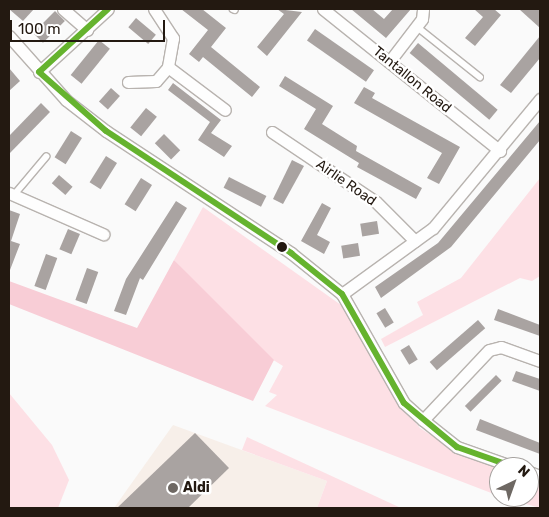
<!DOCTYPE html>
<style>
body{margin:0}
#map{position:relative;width:549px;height:517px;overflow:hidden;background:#fafafa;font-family:Rubik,sans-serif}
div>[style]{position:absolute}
.built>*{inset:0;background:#f7efe9}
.green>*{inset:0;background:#fde0e5}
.forest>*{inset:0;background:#f8cdd6}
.building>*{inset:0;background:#a9a3a1;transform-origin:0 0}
.roads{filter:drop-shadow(1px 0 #b8b3af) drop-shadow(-1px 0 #b8b3af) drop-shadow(0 1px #b8b3af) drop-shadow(0 -1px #b8b3af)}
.service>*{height:5.5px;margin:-2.75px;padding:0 2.75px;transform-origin:2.75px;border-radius:2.75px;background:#fefefe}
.minor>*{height:11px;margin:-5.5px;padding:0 5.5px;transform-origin:5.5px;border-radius:5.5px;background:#fefefe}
.bus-1>*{height:6px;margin:-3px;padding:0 3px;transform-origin:3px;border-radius:3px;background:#65b32e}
.dots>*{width:14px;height:14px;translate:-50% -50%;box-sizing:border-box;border:2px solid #fff;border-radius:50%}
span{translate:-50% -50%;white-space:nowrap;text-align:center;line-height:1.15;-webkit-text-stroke:5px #fff;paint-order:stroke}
.street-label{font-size:14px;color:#231911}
.poi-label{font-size:14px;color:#231911;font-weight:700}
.left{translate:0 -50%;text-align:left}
.frame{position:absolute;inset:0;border:10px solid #231911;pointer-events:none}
.north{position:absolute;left:489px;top:457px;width:50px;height:50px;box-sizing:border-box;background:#fff;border:1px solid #a7a3a0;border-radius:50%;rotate:42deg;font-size:14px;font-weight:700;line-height:20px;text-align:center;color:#231911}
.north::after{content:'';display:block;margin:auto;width:18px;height:22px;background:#6e6863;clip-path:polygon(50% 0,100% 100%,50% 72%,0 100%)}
.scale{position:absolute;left:10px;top:20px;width:155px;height:22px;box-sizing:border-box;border:2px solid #231911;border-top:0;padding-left:6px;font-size:15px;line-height:18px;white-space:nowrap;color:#231911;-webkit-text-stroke:4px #fff;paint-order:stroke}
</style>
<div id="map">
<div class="built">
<i style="clip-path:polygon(173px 425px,327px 481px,317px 508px,114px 508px)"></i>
</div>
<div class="green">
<i style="clip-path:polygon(540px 178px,540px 276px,532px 281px,520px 278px,385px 347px,381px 339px,423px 315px,417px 302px,461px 278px)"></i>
<i style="clip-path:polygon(203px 207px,341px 305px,397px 400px,420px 428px,452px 449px,499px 467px,499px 496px,265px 406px,277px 395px,269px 392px,283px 366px,262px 353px,174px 260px)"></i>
<i style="clip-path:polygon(9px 393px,52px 445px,69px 480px,58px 508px,9px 508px)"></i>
<i style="clip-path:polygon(247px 437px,401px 508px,317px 508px,327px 481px,242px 450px)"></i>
<i style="clip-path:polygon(529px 478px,540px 482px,540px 508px,502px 497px,529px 497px)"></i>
</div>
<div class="forest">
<i style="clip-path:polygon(174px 260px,274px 360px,253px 401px,9px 304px,9px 281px,137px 328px)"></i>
</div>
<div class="building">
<i style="clip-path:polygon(9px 9px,34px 9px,23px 21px)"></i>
<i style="clip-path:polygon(181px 9px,202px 9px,226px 28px,211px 47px,260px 87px,252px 97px,203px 57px,199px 62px,189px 54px,208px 30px)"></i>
<i style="clip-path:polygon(277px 9px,302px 12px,267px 56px,257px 47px,284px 14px)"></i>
<i style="clip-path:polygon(351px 9px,372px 9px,384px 19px,393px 9px,411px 9px,386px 38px)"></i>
<i style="clip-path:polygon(474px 9px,494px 9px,501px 15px,475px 46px,465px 38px,483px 17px)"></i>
<i style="clip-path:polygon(519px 9px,540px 9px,540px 28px)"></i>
<i style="left:55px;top:11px;width:14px;height:31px;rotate:45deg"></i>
<i style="left:136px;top:18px;width:26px;height:12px;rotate:40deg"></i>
<i style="left:315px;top:29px;width:72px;height:14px;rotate:35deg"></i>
<i style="clip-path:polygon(540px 36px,540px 58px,511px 93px,500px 85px)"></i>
<i style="left:99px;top:40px;width:14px;height:45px;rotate:39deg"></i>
<i style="left:418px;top:43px;width:104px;height:13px;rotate:40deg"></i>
<i style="clip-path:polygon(9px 68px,20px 81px,9px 91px)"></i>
<i style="clip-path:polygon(285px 76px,333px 106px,322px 124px,357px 146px,356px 151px,422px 188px,416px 199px,357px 167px,359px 163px,304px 129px,316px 109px,279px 86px)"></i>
<i style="clip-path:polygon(173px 83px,221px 120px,211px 133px,232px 146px,224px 157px,198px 140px,210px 122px,168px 90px)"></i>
<i style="clip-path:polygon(364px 87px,375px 93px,372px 98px,460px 147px,439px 184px,427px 178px,442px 153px,354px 103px)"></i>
<i style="left:111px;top:88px;width:12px;height:18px;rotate:42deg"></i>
<i style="clip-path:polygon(41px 103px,50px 112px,9px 154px,9px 136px)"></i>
<i style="left:146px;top:108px;width:14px;height:25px;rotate:39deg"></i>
<i style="clip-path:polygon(540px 121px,540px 140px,451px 247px,381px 298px,375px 287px,438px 243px)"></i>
<i style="left:71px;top:131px;width:13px;height:31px;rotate:32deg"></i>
<i style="left:164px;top:134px;width:23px;height:13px;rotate:45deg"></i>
<i style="left:106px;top:156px;width:13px;height:31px;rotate:32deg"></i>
<i style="clip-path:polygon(292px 160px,304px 166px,283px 204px,273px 199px)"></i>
<i style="left:59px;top:175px;width:18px;height:11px;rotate:41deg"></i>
<i style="left:229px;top:177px;width:42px;height:12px;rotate:27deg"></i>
<i style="left:141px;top:178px;width:13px;height:31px;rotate:32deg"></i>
<i style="clip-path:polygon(176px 201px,187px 208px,143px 280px,140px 278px,126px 315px,114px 311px,126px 279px)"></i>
<i style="clip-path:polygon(322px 203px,331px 208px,317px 235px,330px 242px,324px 254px,301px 241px)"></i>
<i style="clip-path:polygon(9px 210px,20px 214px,11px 241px,20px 244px,10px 270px)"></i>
<i style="left:377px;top:221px;width:13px;height:17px;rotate:81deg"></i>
<i style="left:68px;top:229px;width:13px;height:22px;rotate:23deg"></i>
<i style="left:358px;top:243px;width:13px;height:17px;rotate:81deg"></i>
<i style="left:46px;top:254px;width:12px;height:34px;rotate:20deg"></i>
<i style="left:87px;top:268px;width:12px;height:34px;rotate:20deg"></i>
<i style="left:385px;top:308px;width:17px;height:10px;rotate:59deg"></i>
<i style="clip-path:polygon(498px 309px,540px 325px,540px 336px,494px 320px)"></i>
<i style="left:478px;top:320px;width:11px;height:64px;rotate:49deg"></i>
<i style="left:409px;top:345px;width:17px;height:10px;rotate:59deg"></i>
<i style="clip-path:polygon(516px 371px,540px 379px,540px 391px,512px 381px)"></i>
<i style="left:496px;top:375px;width:8px;height:44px;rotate:45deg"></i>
<i style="clip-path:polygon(480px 419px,540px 443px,540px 454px,476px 430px)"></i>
<i style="clip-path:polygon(195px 433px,229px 468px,188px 508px,117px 508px)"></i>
</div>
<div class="roads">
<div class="service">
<i style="left:233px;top:9px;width:2px;rotate:27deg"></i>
<i style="left:416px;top:26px;width:82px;rotate:38.6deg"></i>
<i style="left:14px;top:195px;width:50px;rotate:-49.9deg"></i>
</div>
<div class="minor">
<i style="left:63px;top:9px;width:32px;rotate:41deg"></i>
<i style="left:154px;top:9px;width:35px;rotate:57deg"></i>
<i style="left:173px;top:38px;width:29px;rotate:100deg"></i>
<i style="left:168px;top:67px;width:71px;rotate:37deg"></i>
<i style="left:323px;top:9px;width:227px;rotate:38.7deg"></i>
<i style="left:9px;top:36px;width:86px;rotate:48.3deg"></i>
<i style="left:66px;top:100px;width:51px;rotate:37.8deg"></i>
<i style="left:106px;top:131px;width:222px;rotate:33.4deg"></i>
<i style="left:291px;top:253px;width:65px;rotate:38.8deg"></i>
<i style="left:342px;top:294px;width:125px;rotate:60.4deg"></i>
<i style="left:404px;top:403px;width:25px;rotate:42deg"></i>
<i style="left:423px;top:420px;width:43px;rotate:38.5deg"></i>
<i style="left:457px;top:447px;width:60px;rotate:19.3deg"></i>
<i style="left:389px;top:62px;width:54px;rotate:-52.5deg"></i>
<i style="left:422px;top:19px;width:10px;rotate:-84deg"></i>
<i style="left:39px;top:72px;width:93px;rotate:-42.4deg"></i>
<i style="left:128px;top:82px;width:28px;rotate:-2deg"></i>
<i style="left:156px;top:81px;width:18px;rotate:-49deg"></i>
<i style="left:272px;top:132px;width:125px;rotate:33.9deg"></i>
<i style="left:376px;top:202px;width:55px;rotate:45deg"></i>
<i style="left:9px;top:193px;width:103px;rotate:23.6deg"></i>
<i style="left:342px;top:294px;width:112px;rotate:-36deg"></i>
<i style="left:433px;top:228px;width:168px;rotate:-50.3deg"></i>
<i style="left:423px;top:420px;width:96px;rotate:-46.7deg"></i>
<i style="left:489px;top:350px;width:12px;rotate:-14deg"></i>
<i style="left:501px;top:347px;width:41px;rotate:19.7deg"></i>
<i style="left:529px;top:472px;width:12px;rotate:20deg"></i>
</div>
</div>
<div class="bus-1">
<i style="left:108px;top:9px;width:93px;rotate:137.6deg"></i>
<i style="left:39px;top:72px;width:89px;rotate:41.4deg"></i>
<i style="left:106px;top:131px;width:222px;rotate:33.4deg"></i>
<i style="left:291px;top:253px;width:65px;rotate:38.8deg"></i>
<i style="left:342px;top:294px;width:125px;rotate:60.4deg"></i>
<i style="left:404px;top:403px;width:69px;rotate:39.7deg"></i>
<i style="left:457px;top:447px;width:60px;rotate:19.3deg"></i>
</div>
<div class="dots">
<i style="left:282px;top:247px;background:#231911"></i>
<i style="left:173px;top:488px;background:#6e6863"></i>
</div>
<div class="street-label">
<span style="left:412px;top:80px;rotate:39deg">Tantallon Road</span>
<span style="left:346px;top:183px;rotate:35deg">Airlie Road</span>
</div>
<div class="poi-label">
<span class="left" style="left:183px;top:488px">Aldi</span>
</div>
<div class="frame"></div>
<div class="north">N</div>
<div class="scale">100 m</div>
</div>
